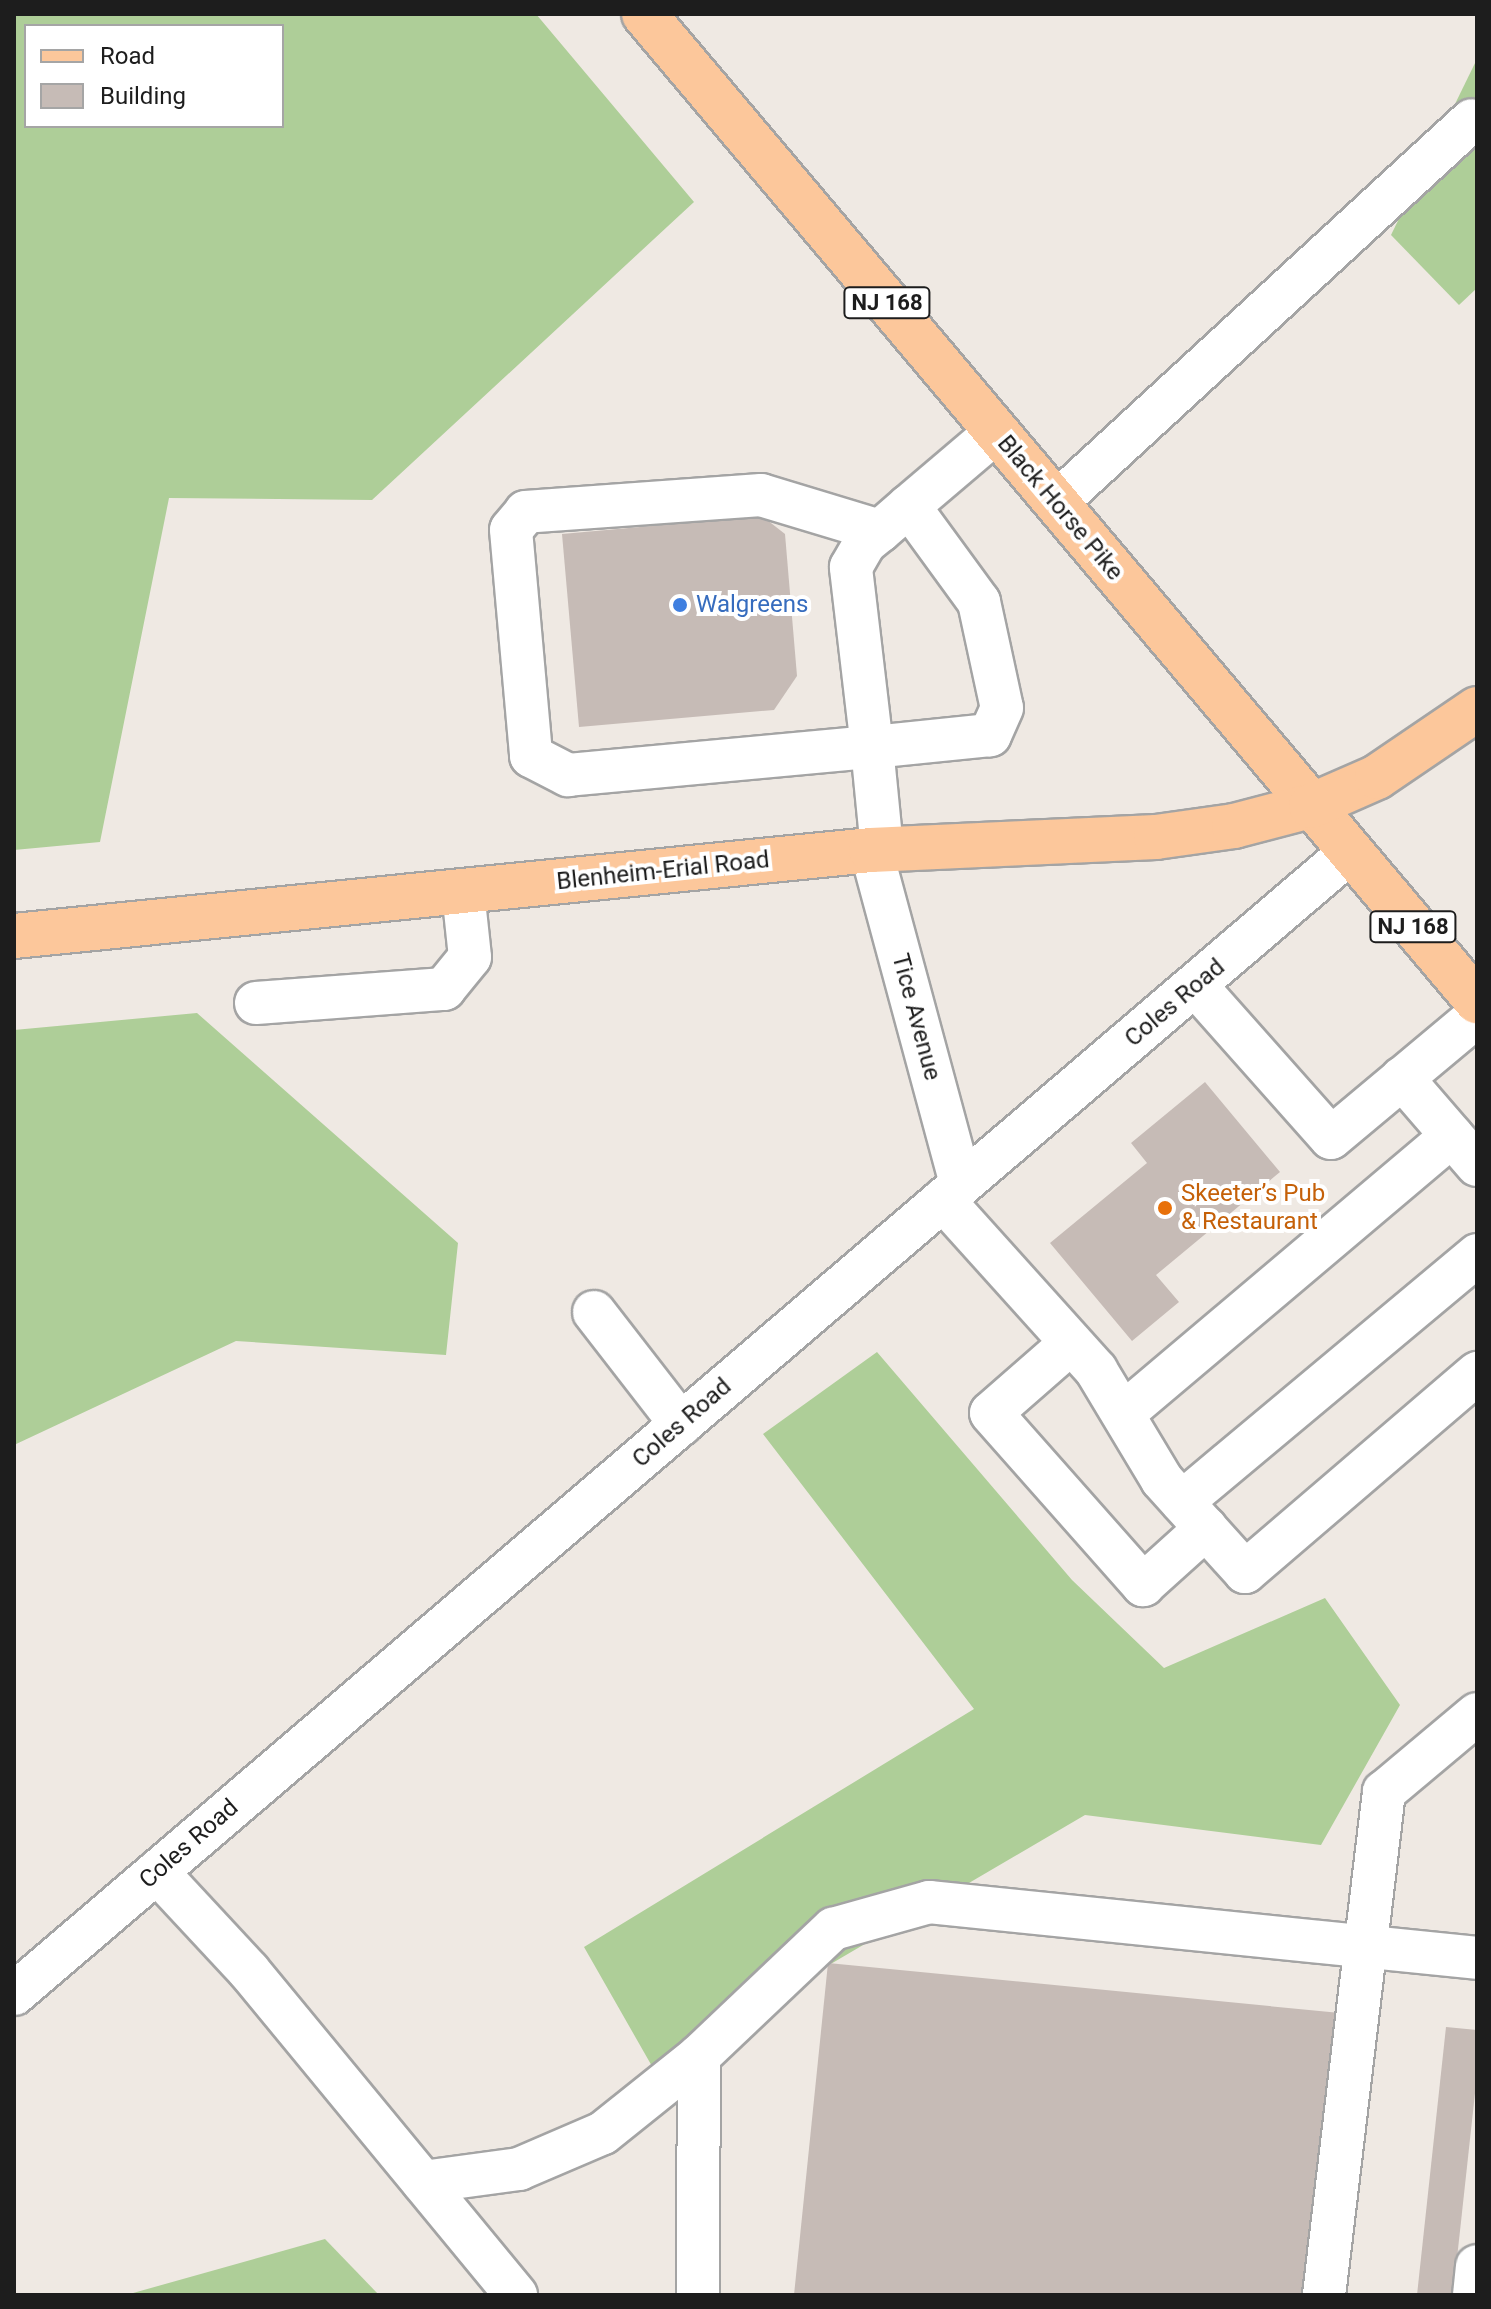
<!DOCTYPE html>
<meta charset="utf-8">
<style>
body{margin:0}
#map{position:relative;width:1491px;height:2309px;overflow:hidden;background:#efe9e3;font-family:Roboto,sans-serif}
div>[style]{position:absolute}
.forest>*{inset:0;background:#aece98}
.building>*{inset:0;background:#c6bbb6}
.roads{filter:drop-shadow(2px 0 #a4a4a4) drop-shadow(-2px 0 #a4a4a4) drop-shadow(0 2px #a4a4a4) drop-shadow(0 -2px #a4a4a4)}
.minor>*{height:42px;margin:-21px;padding:0 21px;transform-origin:21px;border-radius:21px;background:#fff}
.major>*{height:44px;margin:-22px;padding:0 22px;transform-origin:22px;border-radius:22px;background:#fcc79b}
.dots>*{width:22px;height:22px;translate:-50% -50%;box-sizing:border-box;border:4px solid #fff;border-radius:50%}
span{translate:-50% -50%;white-space:nowrap;text-align:center;line-height:1.15;-webkit-text-stroke:8px #fff;paint-order:stroke}
.shield-label span{padding:2px 6px;background:#fff;border:2px solid;border-radius:6px;-webkit-text-stroke-width:0}
.shield-label{font-size:22px;color:#1d1d1d;font-weight:700}
.street-label{font-size:24px;color:#1d1d1d}
.shop-label{font-size:24px;color:#366cbe}
.left{translate:0 -50%;text-align:left}
.food-label{font-size:24px;color:#c56008}
.frame{position:absolute;inset:0;border:16px solid #1d1d1d;pointer-events:none}
.legend{position:absolute;left:24px;top:24px;width:260px;height:104px;box-sizing:border-box;background:#fff;border:2px solid #a5a5a5;margin:0;padding:10px 14px;list-style:none;font-size:24px;color:#1d1d1d}
.legend li{display:flex;align-items:center;gap:16px;height:40px}
.legend b{width:40px;border:2px solid #a5a5a5}
</style>
<div id="map">
<div class="forest">
<i style="clip-path:polygon(evenodd,14px 14px,536px 14px,694px 202px,372px 500px,169px 498px,100px 842px,14px 850px,14px 14px,26px 26px,282px 26px,282px 126px,26px 126px,26px 26px)"></i>
<i style="clip-path:polygon(1477px 59px,1477px 288px,1459px 305px,1391px 235px)"></i>
<i style="clip-path:polygon(197px 1013px,458px 1243px,446px 1355px,236px 1341px,14px 1445px,14px 1030px)"></i>
<i style="clip-path:polygon(877px 1352px,1072px 1580px,1164px 1668px,1325px 1598px,1400px 1705px,1321px 1845px,1085px 1815px,653px 2068px,584px 1947px,974px 1709px,763px 1434px)"></i>
<i style="clip-path:polygon(325px 2239px,379px 2295px,126px 2295px)"></i>
</div>
<div class="building">
<i style="clip-path:polygon(762px 516px,785px 534px,797px 676px,774px 710px,579px 727px,562px 534px)"></i>
<i style="clip-path:polygon(1205px 1082px,1280px 1172px,1156px 1275px,1179px 1302px,1132px 1341px,1050px 1243px,1147px 1163px,1131px 1143px)"></i>
<i style="clip-path:polygon(828px 1963px,1340px 2013px,1311px 2295px,794px 2295px)"></i>
<i style="clip-path:polygon(1446px 2027px,1477px 2030px,1477px 2075px,1453px 2295px,1417px 2295px)"></i>
</div>
<div class="roads">
<div class="minor">
<i style="left:1056px;top:503px;width:565px;rotate:-42.63deg"></i>
<i style="left:909px;top:506px;width:114px;rotate:-40.4deg"></i>
<i style="left:880px;top:531px;width:124px;rotate:-163.2deg"></i>
<i style="left:761px;top:495px;width:236px;rotate:175.9deg"></i>
<i style="left:526px;top:512px;width:23px;rotate:130deg"></i>
<i style="left:511px;top:530px;width:227px;rotate:84.9deg"></i>
<i style="left:531px;top:756px;width:42px;rotate:27.2deg"></i>
<i style="left:568px;top:775px;width:305px;rotate:-5.3deg"></i>
<i style="left:872px;top:747px;width:181px;rotate:-96.7deg"></i>
<i style="left:851px;top:567px;width:28px;rotate:-60deg"></i>
<i style="left:865px;top:543px;width:19px;rotate:-39deg"></i>
<i style="left:880px;top:531px;width:38px;rotate:-41deg"></i>
<i style="left:909px;top:506px;width:119px;rotate:53.9deg"></i>
<i style="left:979px;top:602px;width:108px;rotate:77.8deg"></i>
<i style="left:1002px;top:708px;width:30px;rotate:114deg"></i>
<i style="left:990px;top:735px;width:119px;rotate:174.2deg"></i>
<i style="left:872px;top:747px;width:102px;rotate:84.4deg"></i>
<i style="left:871px;top:850px;width:346px;rotate:74.9deg"></i>
<i style="left:1196px;top:986px;width:203px;rotate:48.4deg"></i>
<i style="left:1331px;top:1138px;width:190px;rotate:-39.9deg"></i>
<i style="left:256px;top:1003px;width:189px;rotate:-4.3deg"></i>
<i style="left:444px;top:989px;width:41px;rotate:-50.9deg"></i>
<i style="left:470px;top:957px;width:66px;rotate:-96.1deg"></i>
<i style="left:1402px;top:1078px;width:115px;rotate:49.2deg"></i>
<i style="left:943px;top:1200px;width:229px;rotate:48deg"></i>
<i style="left:1096px;top:1370px;width:128px;rotate:59deg"></i>
<i style="left:1162px;top:1480px;width:124px;rotate:47.9deg"></i>
<i style="left:1245px;top:1572px;width:306px;rotate:-40.6deg"></i>
<i style="left:594px;top:1312px;width:142px;rotate:52.2deg"></i>
<i style="left:1071px;top:1343px;width:106px;rotate:138.8deg"></i>
<i style="left:991px;top:1413px;width:230px;rotate:48.5deg"></i>
<i style="left:1143px;top:1585px;width:85px;rotate:-42.1deg"></i>
<i style="left:1125px;top:1412px;width:428px;rotate:-40.2deg"></i>
<i style="left:1182px;top:1502px;width:385px;rotate:-39.9deg"></i>
<i style="left:157px;top:1872px;width:135px;rotate:47.1deg"></i>
<i style="left:249px;top:1971px;width:420px;rotate:50.5deg"></i>
<i style="left:14px;top:1994px;width:1758px;rotate:-40.52deg"></i>
<i style="left:423px;top:2182px;width:97px;rotate:-7.7deg"></i>
<i style="left:519px;top:2169px;width:91px;rotate:-23.2deg"></i>
<i style="left:603px;top:2133px;width:123px;rotate:-38.7deg"></i>
<i style="left:698px;top:2295px;width:239px;rotate:-89.8deg"></i>
<i style="left:699px;top:2056px;width:185px;rotate:-43.5deg"></i>
<i style="left:833px;top:1929px;width:100px;rotate:-15.7deg"></i>
<i style="left:929px;top:1902px;width:551px;rotate:5.83deg"></i>
<i style="left:1324px;top:2295px;width:507px;rotate:-83.2deg"></i>
<i style="left:1384px;top:1792px;width:121px;rotate:-40deg"></i>
<i style="left:1474px;top:2295px;width:29px;rotate:-84deg"></i>
</div>
<div class="major">
<i style="left:644px;top:14px;width:1292px;rotate:49.84deg"></i>
<i style="left:14px;top:936px;width:861px;rotate:-5.73deg"></i>
<i style="left:871px;top:850px;width:285px;rotate:-2.6deg"></i>
<i style="left:1156px;top:837px;width:79px;rotate:-8deg"></i>
<i style="left:1234px;top:826px;width:80px;rotate:-14.6deg"></i>
<i style="left:1311px;top:806px;width:72px;rotate:-23.7deg"></i>
<i style="left:1377px;top:777px;width:121px;rotate:-34.2deg"></i>
</div>
</div>
<div class="dots">
<i style="left:680px;top:605px;background:#3f7fe0"></i>
<i style="left:1165px;top:1208px;background:#e8710a"></i>
</div>
<div class="shield-label">
<span style="left:887px;top:303px">NJ 168</span>
<span style="left:1413px;top:927px">NJ 168</span>
</div>
<div class="street-label">
<span style="left:1060px;top:508px;rotate:50deg">Black Horse Pike</span>
<span style="left:663px;top:871px;rotate:-6deg">Blenheim-Erial Road</span>
<span style="left:1175px;top:1003px;rotate:-40deg">Coles Road</span>
<span style="left:916px;top:1017px;rotate:75deg">Tice Avenue</span>
<span style="left:682px;top:1423px;rotate:-41deg">Coles Road</span>
<span style="left:189px;top:1844px;rotate:-41deg">Coles Road</span>
</div>
<div class="shop-label">
<span class="left" style="left:696px;top:605px">Walgreens</span>
</div>
<div class="food-label">
<span class="left" style="left:1181px;top:1208px">Skeeter’s Pub<br>&amp; Restaurant</span>
</div>
<div class="frame"></div>
<ul class="legend">
<li><b style="height:10px;background:#fcc79b"></b>Road</li>
<li><b style="height:22px;background:#c6bbb6"></b>Building</li>
</ul>
</div>
